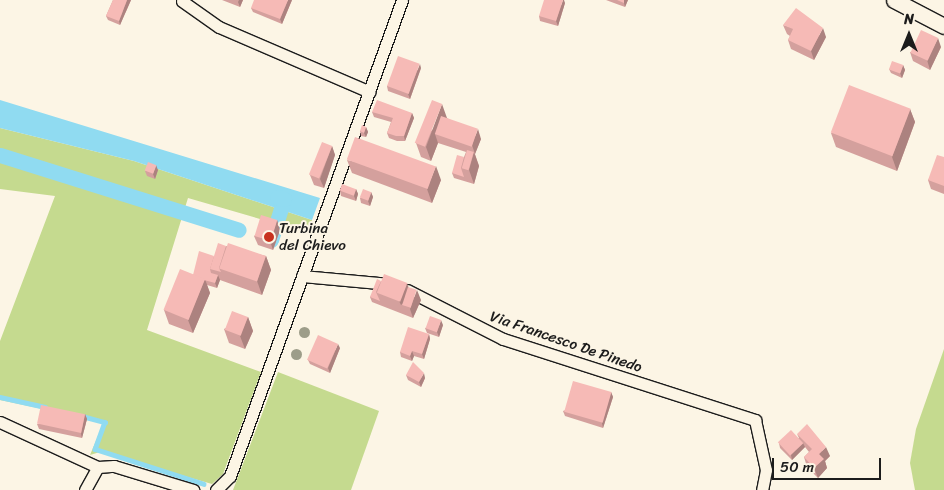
<!DOCTYPE html>
<style>
body{margin:0}
#map{position:relative;width:944px;height:490px;overflow:hidden;background:#fcf5e5;font-family:Sriracha,sans-serif}
div>[style]{position:absolute}
.green>*{inset:0;background:#c5da8f}
.water>*{inset:0;background:#90dbf1}
.stream>*{height:4.5px;margin:-2.25px;padding:0 2.25px;transform-origin:2.25px;border-radius:2.25px;background:#90dbf1}
.canal>*{height:15px;margin:-7.5px;padding:0 7.5px;transform-origin:7.5px;border-radius:7.5px;background:#90dbf1}
.roads{filter:drop-shadow(1px 0 #1c1c1c) drop-shadow(-1px 0 #1c1c1c) drop-shadow(0 1px #1c1c1c) drop-shadow(0 -1px #1c1c1c)}
.minor>*{height:11px;margin:-5.5px;padding:0 5.5px;transform-origin:5.5px;border-radius:5.5px;background:#fcf5e5}
.tertiary>*{height:15px;margin:-7.5px;padding:0 7.5px;transform-origin:7.5px;border-radius:7.5px;background:#fcf5e5}
.trees>*{width:11px;height:11px;margin:-5.5px;border-radius:50%;background:#9d9d89}
.wall>*{inset:0;background:#d4a09d}
.shaded-wall>*{inset:0;background:#ac827f}
.building>*{inset:0;background:#f6bab6;transform-origin:0 0}
.dots>*{width:14px;height:14px;translate:-50% -50%;box-sizing:border-box;border:2px solid #fcf5e5;border-radius:50%}
span{translate:-50% -50%;white-space:nowrap;text-align:center;line-height:1.15;-webkit-text-stroke:4px #fcf5e5;paint-order:stroke}
.poi-label{font-size:15px;color:#1c1c1c}
.left{translate:0 -50%;text-align:left}
.street-label{font-size:15px;color:#1c1c1c}
.north{position:absolute;left:884px;top:10px;width:50px;height:50px;-webkit-text-stroke:4px #fcf5e5;paint-order:stroke;rotate:0deg;font-size:14px;font-weight:700;line-height:20px;text-align:center;color:#1c1c1c}
.north::after{content:'';display:block;margin:auto;width:18px;height:22px;background:#1c1c1c;clip-path:polygon(50% 0,100% 100%,50% 72%,0 100%)}
.scale{position:absolute;left:772px;top:458px;width:109px;height:22px;box-sizing:border-box;border:2px solid #1c1c1c;border-top:0;padding-left:6px;font-size:15px;line-height:18px;white-space:nowrap;color:#1c1c1c;-webkit-text-stroke:4px #fcf5e5;paint-order:stroke}
</style>
<div id="map">
<div class="green">
<i style="clip-path:polygon(0 128px,134px 161px,312px 220px,308px 233px,188px 198px,147px 330px,261px 372px,223px 474px,212px 484px,100px 452px,90px 455px,104px 422px,0 400px,0 341px,55px 196px,0 189px)"></i>
<i style="clip-path:polygon(944px 349px,944px 490px,915px 490px,910px 463px,916px 429px)"></i>
<i style="clip-path:polygon(278px 372px,379px 411px,351px 490px,233px 490px)"></i>
</div>
<div class="water">
<i style="clip-path:polygon(0 100px,320px 198px,312px 220px,134px 161px,0 128px)"></i>
</div>
<div class="stream">
<i style="left:0;top:397px;width:46px;rotate:12.5deg"></i>
<i style="left:82px;top:416px;width:24px;rotate:15deg"></i>
<i style="left:105px;top:422px;width:29px;rotate:110deg"></i>
<i style="left:95px;top:449px;width:114px;rotate:17.8deg"></i>
</div>
<div class="canal">
<i style="left:0;top:155px;width:250px;rotate:17.4deg"></i>
<i style="left:271px;top:240px;width:43px;rotate:-72.4deg"></i>
<i style="left:284px;top:199px;width:7px;rotate:-164deg"></i>
</div>
<div class="roads">
<div class="minor">
<i style="left:182px;top:1px;width:45px;rotate:35.1deg"></i>
<i style="left:219px;top:27px;width:164px;rotate:23.3deg"></i>
<i style="left:302px;top:276px;width:88px;rotate:5.2deg"></i>
<i style="left:407px;top:290px;width:108px;rotate:27deg"></i>
<i style="left:503px;top:339px;width:265px;rotate:17.8deg"></i>
<i style="left:755px;top:420px;width:51px;rotate:77.6deg"></i>
<i style="left:766px;top:470px;width:20px;rotate:101deg"></i>
<i style="left:0;top:422px;width:108px;rotate:24.7deg"></i>
<i style="left:85px;top:490px;width:26px;rotate:-61deg"></i>
<i style="left:98px;top:467px;width:16px;rotate:-4deg"></i>
<i style="left:114px;top:466px;width:83px;rotate:16.9deg"></i>
<i style="left:216px;top:490px;width:20px;rotate:-45deg"></i>
<i style="left:230px;top:476px;width:506px;rotate:-70.13deg"></i>
</div>
<div class="tertiary">
<i style="left:894px;top:0;width:56px;rotate:27.5deg"></i>
</div>
</div>
<div class="trees">
<i style="left:304px;top:332px"></i>
<i style="left:296px;top:354px"></i>
</div>
<div class="wall">
<i style="clip-path:polygon(113px 0,131px 0,120px 25px,108px 20px,106px 16px)"></i>
<i style="clip-path:polygon(222px 0,243px 0,240px 7px)"></i>
<i style="clip-path:polygon(292px 0,282px 24px,253px 12px,251px 8px)"></i>
<i style="clip-path:polygon(606px 0,628px 0,625px 7px)"></i>
<i style="clip-path:polygon(565px 3px,558px 26px,540px 21px,539px 16px)"></i>
<i style="clip-path:polygon(783px 25px,826px 37px,814px 60px,791px 49px,788px 40px,790px 36px,787px 34px)"></i>
<i style="clip-path:polygon(941px 47px,930px 70px,913px 61px,910px 52px)"></i>
<i style="clip-path:polygon(903px 65px,905px 70px,902px 78px,891px 73px,889px 69px)"></i>
<i style="clip-path:polygon(421px 68px,410px 99px,388px 91px,387px 86px)"></i>
<i style="clip-path:polygon(910px 109px,915px 122px,897px 171px,836px 147px,831px 133px)"></i>
<i style="clip-path:polygon(372px 112px,412px 113px,414px 118px,405px 141px,397px 141px,389px 138px,387px 133px,391px 122px,374px 117px)"></i>
<i style="clip-path:polygon(447px 118px,481px 139px,475px 154px,479px 166px,474px 184px,454px 178px,452px 173px,464px 157px,466px 152px,438px 143px,431px 161px,421px 157px,416px 143px)"></i>
<i style="clip-path:polygon(366px 127px,368px 132px,366px 137px,361px 136px,360px 131px)"></i>
<i style="clip-path:polygon(332px 146px,335px 155px,324px 188px,314px 185px,310px 175px)"></i>
<i style="clip-path:polygon(944px 157px,944px 194px,931px 189px,928px 180px)"></i>
<i style="clip-path:polygon(347px 160px,441px 180px,432px 203px,352px 173px)"></i>
<i style="clip-path:polygon(158px 170px,155px 179px,147px 176px,145px 171px)"></i>
<i style="clip-path:polygon(356px 189px,358px 194px,356px 201px,341px 196px,340px 191px)"></i>
<i style="clip-path:polygon(371px 192px,373px 197px,370px 206px,361px 203px,360px 198px)"></i>
<i style="clip-path:polygon(277px 220px,280px 230px,273px 250px,258px 245px,254px 236px)"></i>
<i style="clip-path:polygon(226px 246px,266px 256px,271px 270px,262px 295px,220px 280px,217px 288px,207px 285px,210px 293px,193px 333px,169px 324px,164px 310px,193px 275px)"></i>
<i style="clip-path:polygon(381px 281px,421px 300px,413px 318px,372px 302px,370px 297px)"></i>
<i style="clip-path:polygon(248px 317px,253px 331px,245px 349px,229px 343px,224px 329px)"></i>
<i style="clip-path:polygon(443px 325px,439px 337px,427px 333px,425px 328px)"></i>
<i style="clip-path:polygon(429px 334px,430px 339px,424px 359px,414px 356px,412px 361px,401px 357px,400px 352px)"></i>
<i style="clip-path:polygon(340px 348px,330px 373px,310px 364px,308px 360px)"></i>
<i style="clip-path:polygon(406px 375px,425px 378px,421px 387px,408px 380px)"></i>
<i style="clip-path:polygon(611px 392px,613px 397px,603px 428px,565px 416px,563px 411px)"></i>
<i style="clip-path:polygon(85px 414px,87px 419px,82px 438px,39px 429px,37px 424px)"></i>
<i style="clip-path:polygon(797px 434px,830px 456px,825px 461px,827px 468px,818px 478px,807px 467px,804px 457px,809px 452px,805px 447px,792px 460px,780px 448px,779px 443px,799px 438px)"></i>
</div>
<div class="shaded-wall">
<i style="clip-path:polygon(127px 0,131px 0,120px 25px,119px 21px)"></i>
<i style="clip-path:polygon(239px 0,243px 0,240px 7px,238px 2px)"></i>
<i style="clip-path:polygon(288px 0,292px 0,282px 24px,280px 19px)"></i>
<i style="clip-path:polygon(563px 0,564px 0,565px 3px,558px 26px,556px 21px)"></i>
<i style="clip-path:polygon(624px 0,628px 0,625px 7px,624px 3px)"></i>
<i style="clip-path:polygon(823px 28px,826px 37px,814px 60px,811px 51px)"></i>
<i style="clip-path:polygon(938px 38px,941px 47px,930px 70px,927px 60px)"></i>
<i style="clip-path:polygon(420px 64px,421px 68px,410px 99px,408px 94px)"></i>
<i style="clip-path:polygon(903px 65px,905px 70px,902px 78px,900px 73px)"></i>
<i style="clip-path:polygon(442px 104px,447px 118px,435px 134px,438px 143px,431px 161px,426px 147px)"></i>
<i style="clip-path:polygon(910px 109px,915px 122px,897px 171px,892px 157px)"></i>
<i style="clip-path:polygon(412px 113px,414px 118px,405px 141px,404px 136px)"></i>
<i style="clip-path:polygon(366px 127px,368px 132px,366px 137px,364px 133px)"></i>
<i style="clip-path:polygon(478px 129px,481px 139px,475px 154px,472px 145px)"></i>
<i style="clip-path:polygon(332px 146px,335px 155px,324px 188px,320px 179px)"></i>
<i style="clip-path:polygon(474px 152px,479px 166px,474px 184px,469px 170px)"></i>
<i style="clip-path:polygon(156px 165px,158px 170px,155px 179px,153px 174px)"></i>
<i style="clip-path:polygon(436px 166px,441px 180px,432px 203px,427px 189px)"></i>
<i style="clip-path:polygon(356px 189px,358px 194px,356px 201px,354px 196px)"></i>
<i style="clip-path:polygon(371px 192px,373px 197px,370px 206px,368px 201px)"></i>
<i style="clip-path:polygon(277px 220px,280px 230px,273px 250px,270px 241px)"></i>
<i style="clip-path:polygon(266px 256px,271px 270px,262px 295px,257px 281px)"></i>
<i style="clip-path:polygon(218px 275px,220px 280px,217px 288px,215px 283px)"></i>
<i style="clip-path:polygon(205px 279px,210px 293px,193px 333px,188px 320px)"></i>
<i style="clip-path:polygon(407px 283px,412px 297px,401px 305px,399px 301px)"></i>
<i style="clip-path:polygon(417px 290px,421px 300px,413px 318px,410px 309px)"></i>
<i style="clip-path:polygon(248px 317px,253px 331px,245px 349px,240px 336px)"></i>
<i style="clip-path:polygon(441px 320px,443px 325px,439px 337px,437px 332px)"></i>
<i style="clip-path:polygon(429px 334px,430px 339px,424px 359px,422px 354px)"></i>
<i style="clip-path:polygon(338px 344px,340px 348px,330px 373px,328px 368px)"></i>
<i style="clip-path:polygon(412px 351px,414px 356px,412px 361px,410px 356px)"></i>
<i style="clip-path:polygon(424px 373px,425px 378px,421px 387px,419px 382px)"></i>
<i style="clip-path:polygon(611px 392px,613px 397px,603px 428px,602px 423px)"></i>
<i style="clip-path:polygon(85px 414px,87px 419px,82px 438px,81px 434px)"></i>
<i style="clip-path:polygon(803px 443px,805px 447px,792px 460px,791px 455px)"></i>
<i style="clip-path:polygon(826px 447px,830px 456px,825px 461px,827px 468px,818px 478px,814px 468px,819px 454px)"></i>
</div>
<div class="building">
<i style="clip-path:polygon(113px 0,127px 0,119px 21px,106px 16px)"></i>
<i style="clip-path:polygon(254px 0,288px 0,280px 19px,251px 8px)"></i>
<i style="clip-path:polygon(544px 0,563px 0,556px 21px,539px 16px)"></i>
<i style="clip-path:polygon(617px 0,624px 0,624px 3px)"></i>
<i style="clip-path:polygon(796px 8px,823px 28px,811px 51px,788px 40px,793px 29px,783px 25px)"></i>
<i style="left:921px;top:30px;width:19px;height:25px;rotate:25deg"></i>
<i style="left:398px;top:56px;width:23px;height:32px;rotate:20deg"></i>
<i style="left:892px;top:61px;width:12px;height:9px;rotate:20deg"></i>
<i style="left:849px;top:85px;width:66px;height:51px;rotate:21deg"></i>
<i style="clip-path:polygon(377px 100px,412px 113px,404px 136px,396px 136px,387px 133px,393px 118px,372px 112px)"></i>
<i style="left:432px;top:100px;width:11px;height:46px;rotate:22deg"></i>
<i style="left:441px;top:116px;width:39px;height:19px;rotate:19deg"></i>
<i style="clip-path:polygon(362px 125px,366px 127px,364px 133px,360px 131px)"></i>
<i style="left:355px;top:137px;width:86px;height:24px;rotate:20deg"></i>
<i style="left:322px;top:142px;width:11px;height:35px;rotate:22deg"></i>
<i style="left:467px;top:150px;width:7px;height:19px;rotate:16deg"></i>
<i style="clip-path:polygon(457px 155px,464px 157px,461px 168px,464px 177px,452px 173px)"></i>
<i style="clip-path:polygon(937px 155px,944px 157px,944px 186px,928px 180px)"></i>
<i style="left:148px;top:162px;width:9px;height:9px;rotate:21deg"></i>
<i style="left:342px;top:184px;width:15px;height:7px;rotate:20deg"></i>
<i style="left:363px;top:189px;width:9px;height:9px;rotate:21deg"></i>
<i style="left:261px;top:215px;width:17px;height:22px;rotate:17deg"></i>
<i style="clip-path:polygon(218px 243px,226px 246px,219px 268px,221px 272px,210px 269px)"></i>
<i style="left:228px;top:243px;width:40px;height:27px;rotate:19deg"></i>
<i style="clip-path:polygon(199px 251px,214px 256px,210px 269px,211px 273px,218px 275px,215px 283px,204px 280px,193px 275px)"></i>
<i style="left:180px;top:269px;width:27px;height:44px;rotate:22deg"></i>
<i style="left:384px;top:274px;width:25px;height:20px;rotate:21deg"></i>
<i style="clip-path:polygon(377px 279px,381px 281px,376px 292px,380px 301px,370px 297px)"></i>
<i style="left:408px;top:287px;width:9px;height:19px;rotate:18deg"></i>
<i style="left:232px;top:311px;width:17px;height:20px;rotate:21deg"></i>
<i style="left:430px;top:316px;width:12px;height:13px;rotate:20deg"></i>
<i style="clip-path:polygon(408px 327px,429px 334px,422px 354px,412px 351px,410px 356px,400px 352px)"></i>
<i style="left:318px;top:335px;width:22px;height:27px;rotate:24deg"></i>
<i style="clip-path:polygon(413px 362px,424px 373px,419px 382px,406px 375px)"></i>
<i style="left:573px;top:381px;width:40px;height:32px;rotate:16deg"></i>
<i style="left:41px;top:405px;width:45px;height:19px;rotate:12deg"></i>
<i style="clip-path:polygon(807px 424px,826px 447px,819px 454px,824px 459px,814px 468px,804px 457px,812px 449px,797px 434px)"></i>
<i style="left:791px;top:430px;width:18px;height:18px;rotate:47deg"></i>
</div>
<div class="dots">
<i style="left:269px;top:237px;background:#c8321e"></i>
</div>
<div class="poi-label">
<span class="left" style="left:279px;top:237px">Turbina<br>del Chievo</span>
</div>
<div class="street-label">
<span style="left:566px;top:342px;rotate:19deg">Via Francesco De Pinedo</span>
</div>
<div class="north">N</div>
<div class="scale">50 m</div>
</div>
